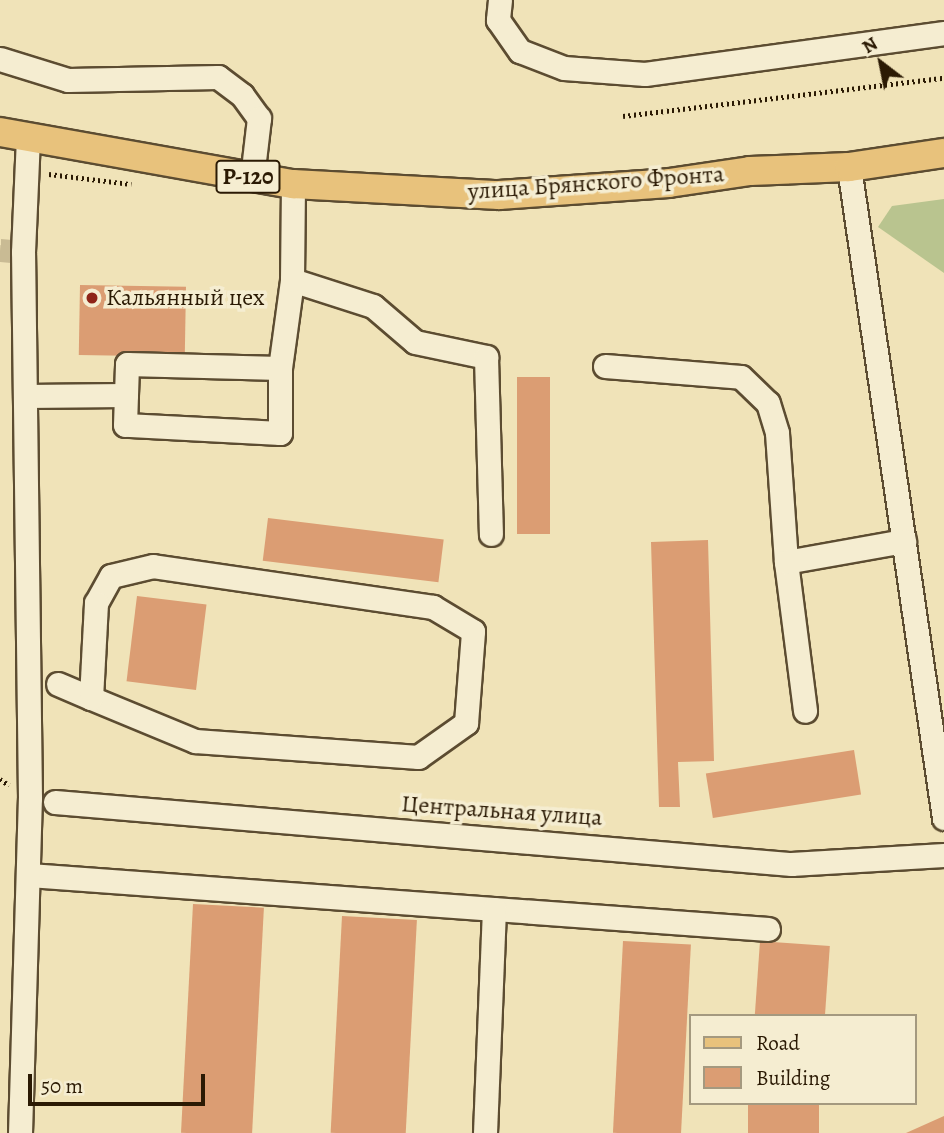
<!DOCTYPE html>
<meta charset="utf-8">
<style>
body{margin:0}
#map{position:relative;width:944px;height:1133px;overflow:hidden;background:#f0e3b8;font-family:Alegreya,serif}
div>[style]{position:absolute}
.green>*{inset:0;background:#b9c48f}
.building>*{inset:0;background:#db9d73;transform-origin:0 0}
.minor-tunnel>*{height:23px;margin-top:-11.5px;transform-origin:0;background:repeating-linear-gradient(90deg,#c9bb94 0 23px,transparent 0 34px)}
.path>*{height:4.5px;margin-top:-2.25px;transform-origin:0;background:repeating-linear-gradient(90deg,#2b1a04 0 2px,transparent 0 5.5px)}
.roads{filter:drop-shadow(2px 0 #5c4c31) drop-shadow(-2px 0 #5c4c31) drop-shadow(0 2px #5c4c31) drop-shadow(0 -2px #5c4c31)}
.minor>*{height:23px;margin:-11.5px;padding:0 11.5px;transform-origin:11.5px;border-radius:11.5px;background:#f5edd1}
.major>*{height:28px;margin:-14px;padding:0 14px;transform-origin:14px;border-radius:14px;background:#e8c27c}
.dots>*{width:19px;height:19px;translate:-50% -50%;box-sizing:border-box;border:4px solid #f5edd1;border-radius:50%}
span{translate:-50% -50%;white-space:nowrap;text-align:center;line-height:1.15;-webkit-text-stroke:7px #f5edd1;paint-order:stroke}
.shield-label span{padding:2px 5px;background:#f5edd1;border:2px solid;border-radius:5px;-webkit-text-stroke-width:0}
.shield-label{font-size:23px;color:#2b1a04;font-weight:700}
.street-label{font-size:24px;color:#2b1a04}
.poi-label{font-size:24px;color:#2b1a04}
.left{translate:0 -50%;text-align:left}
.legend{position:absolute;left:689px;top:1014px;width:228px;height:91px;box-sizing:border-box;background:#f5edd1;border:2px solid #a4997f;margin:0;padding:9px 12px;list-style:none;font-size:21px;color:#2b1a04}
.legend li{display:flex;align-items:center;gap:14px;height:35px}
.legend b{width:35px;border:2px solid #a4997f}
.north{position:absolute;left:846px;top:28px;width:70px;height:70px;-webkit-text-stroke:5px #f5edd1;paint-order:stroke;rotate:328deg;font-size:19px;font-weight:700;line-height:28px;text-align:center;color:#2b1a04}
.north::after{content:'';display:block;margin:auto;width:24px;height:32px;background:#2b1a04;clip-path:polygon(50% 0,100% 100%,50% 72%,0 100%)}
.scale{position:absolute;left:28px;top:1074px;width:177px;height:32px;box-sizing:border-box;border:4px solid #2b1a04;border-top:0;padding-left:9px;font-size:21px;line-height:24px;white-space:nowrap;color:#2b1a04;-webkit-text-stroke:5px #f5edd1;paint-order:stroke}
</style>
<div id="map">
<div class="green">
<i style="clip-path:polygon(944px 199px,944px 273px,878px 227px,892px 206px)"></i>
</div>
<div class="building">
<i style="left:80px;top:285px;width:106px;height:70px;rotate:1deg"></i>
<i style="left:517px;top:377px;width:33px;height:157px"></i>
<i style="left:268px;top:518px;width:177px;height:43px;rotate:7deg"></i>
<i style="clip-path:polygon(708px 540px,714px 761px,678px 762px,680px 807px,659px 807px,651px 542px)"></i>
<i style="left:137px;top:596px;width:70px;height:86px;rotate:7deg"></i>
<i style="left:854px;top:750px;width:45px;height:150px;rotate:81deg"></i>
<i style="left:193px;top:904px;width:71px;height:229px;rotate:3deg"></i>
<i style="left:342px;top:916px;width:75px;height:217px;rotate:3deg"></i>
<i style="left:623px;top:941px;width:68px;height:192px;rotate:3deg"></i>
<i style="left:760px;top:941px;width:70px;height:75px;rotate:4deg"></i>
<i style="left:748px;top:1103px;width:71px;height:30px"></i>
<i style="clip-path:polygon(944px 1116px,944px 1133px,906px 1133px)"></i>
</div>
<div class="minor-tunnel">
<i style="left:0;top:250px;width:23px;rotate:5deg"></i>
</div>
<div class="path">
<i style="left:623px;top:116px;width:323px;rotate:-6.8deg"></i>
<i style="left:49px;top:174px;width:83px;rotate:7deg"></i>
<i style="left:0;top:779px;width:11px;rotate:34deg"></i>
</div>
<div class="roads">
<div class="minor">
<i style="left:500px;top:0;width:20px;rotate:96deg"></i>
<i style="left:498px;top:20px;width:38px;rotate:55deg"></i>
<i style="left:520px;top:51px;width:47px;rotate:21.1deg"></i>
<i style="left:564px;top:68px;width:81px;rotate:4.2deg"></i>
<i style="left:645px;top:74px;width:302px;rotate:-7.8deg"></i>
<i style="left:0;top:59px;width:71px;rotate:17.2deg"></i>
<i style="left:68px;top:80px;width:150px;rotate:-1.1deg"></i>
<i style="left:218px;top:77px;width:30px;rotate:37deg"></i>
<i style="left:242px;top:95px;width:29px;rotate:54deg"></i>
<i style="left:259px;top:118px;width:60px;rotate:96.7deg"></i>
<i style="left:849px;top:167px;width:658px;rotate:81.7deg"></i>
<i style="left:292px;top:280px;width:85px;rotate:17.8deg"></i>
<i style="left:373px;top:306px;width:55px;rotate:40.6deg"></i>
<i style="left:415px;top:342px;width:73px;rotate:11.9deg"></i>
<i style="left:486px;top:357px;width:177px;rotate:88.4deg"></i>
<i style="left:605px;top:366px;width:136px;rotate:4.6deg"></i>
<i style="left:741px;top:377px;width:37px;rotate:44deg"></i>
<i style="left:768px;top:403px;width:31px;rotate:73deg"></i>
<i style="left:777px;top:433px;width:129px;rotate:86deg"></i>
<i style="left:786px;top:562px;width:150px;rotate:82.7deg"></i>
<i style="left:280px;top:368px;width:65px;rotate:90deg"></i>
<i style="left:280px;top:433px;width:155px;rotate:-177deg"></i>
<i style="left:125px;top:425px;width:61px;rotate:-88.1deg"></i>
<i style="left:127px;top:364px;width:153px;rotate:1.5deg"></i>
<i style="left:280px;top:368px;width:89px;rotate:-82.2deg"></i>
<i style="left:292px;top:280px;width:96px;rotate:-89.4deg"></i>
<i style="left:25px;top:396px;width:101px;rotate:-0.6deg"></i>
<i style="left:786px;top:562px;width:120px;rotate:-10.1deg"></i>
<i style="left:58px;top:684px;width:36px;rotate:23deg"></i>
<i style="left:91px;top:698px;width:113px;rotate:22.5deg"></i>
<i style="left:195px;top:741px;width:224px;rotate:4.1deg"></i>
<i style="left:418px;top:757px;width:59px;rotate:-35.3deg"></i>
<i style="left:466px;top:723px;width:92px;rotate:-85.6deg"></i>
<i style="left:473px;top:631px;width:47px;rotate:-149deg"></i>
<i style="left:433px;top:607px;width:283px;rotate:-171.7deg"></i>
<i style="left:153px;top:566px;width:43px;rotate:166.6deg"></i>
<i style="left:111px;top:576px;width:31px;rotate:119deg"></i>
<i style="left:96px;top:603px;width:95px;rotate:93deg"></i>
<i style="left:55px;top:802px;width:739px;rotate:4.82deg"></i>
<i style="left:791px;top:864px;width:153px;rotate:-3.4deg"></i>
<i style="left:29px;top:875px;width:741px;rotate:4.18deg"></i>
<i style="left:20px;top:1133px;width:335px;rotate:-88.3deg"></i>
<i style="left:30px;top:798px;width:546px;rotate:-90.73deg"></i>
<i style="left:23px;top:252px;width:113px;rotate:-87.5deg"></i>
<i style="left:485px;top:1133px;width:224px;rotate:-87.7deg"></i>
</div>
<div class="major">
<i style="left:0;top:132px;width:298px;rotate:10.1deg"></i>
<i style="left:293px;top:184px;width:206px;rotate:3.1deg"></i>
<i style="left:499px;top:195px;width:170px;rotate:-4deg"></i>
<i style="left:669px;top:183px;width:82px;rotate:-8.4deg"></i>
<i style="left:750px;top:171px;width:99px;rotate:-2.3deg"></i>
<i style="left:849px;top:167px;width:96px;rotate:-8.4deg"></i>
</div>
</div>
<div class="dots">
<i style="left:92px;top:298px;background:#8f2418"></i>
</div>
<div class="shield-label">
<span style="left:248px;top:177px">Р-120</span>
</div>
<div class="street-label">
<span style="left:596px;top:183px;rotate:-4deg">улица Брянского Фронта</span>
<span style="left:502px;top:811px;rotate:4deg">Центральная улица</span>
</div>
<div class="poi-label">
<span class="left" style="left:106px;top:298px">Кальянный цех</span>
</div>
<ul class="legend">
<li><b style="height:9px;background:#e8c27c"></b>Road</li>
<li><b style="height:19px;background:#db9d73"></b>Building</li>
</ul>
<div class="north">N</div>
<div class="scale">50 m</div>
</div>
